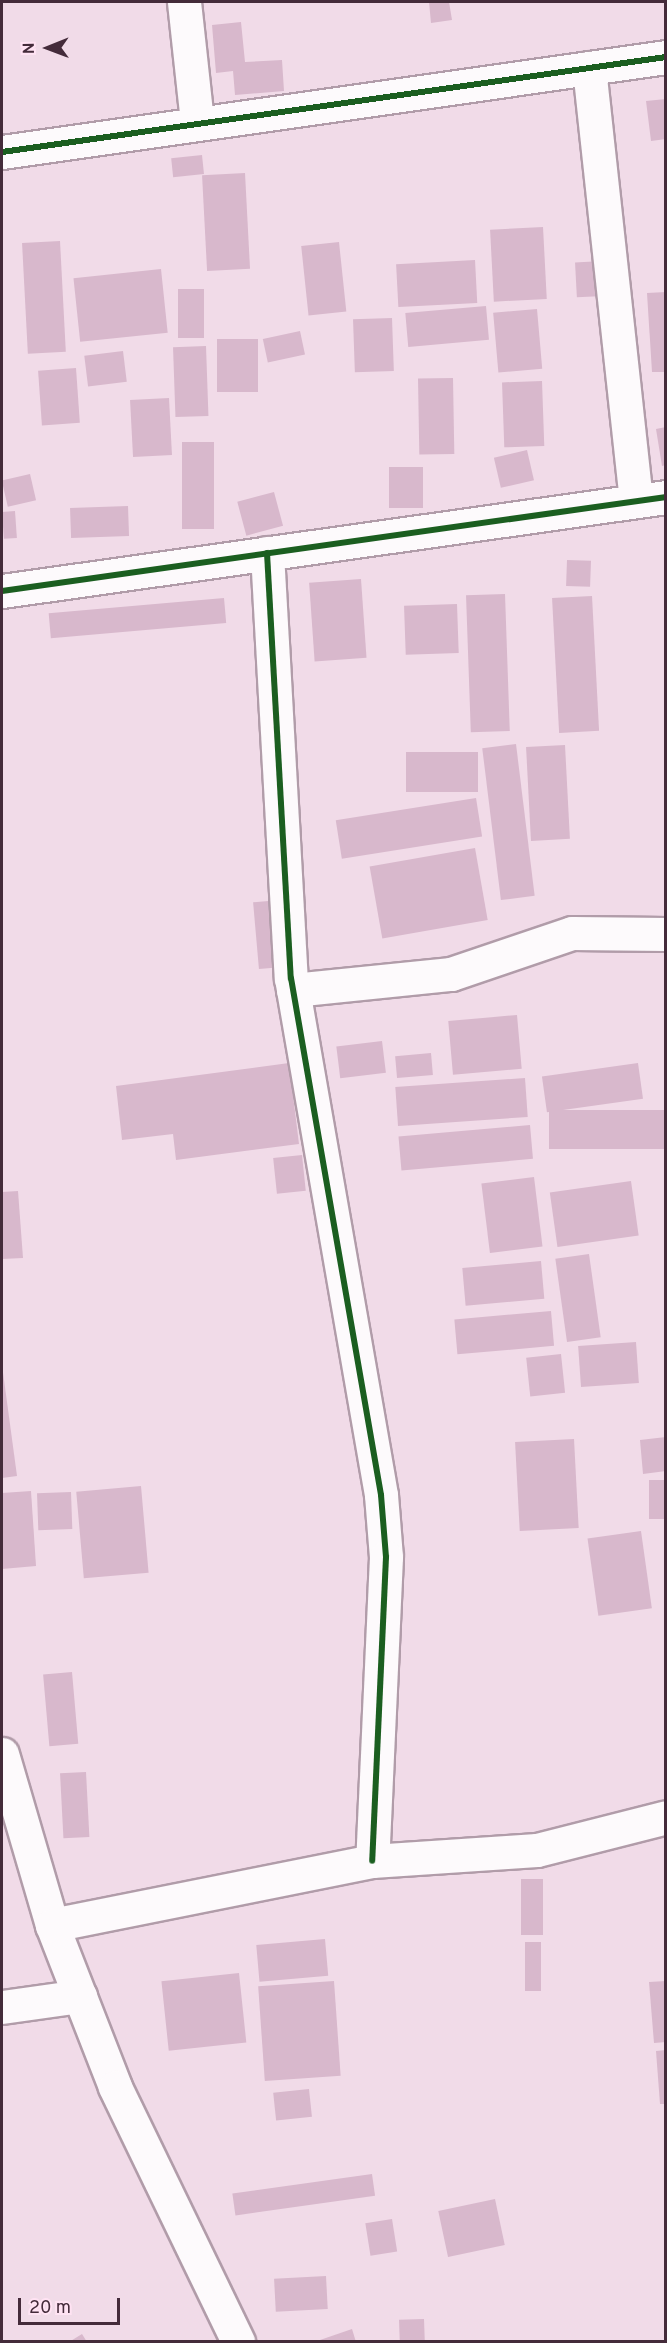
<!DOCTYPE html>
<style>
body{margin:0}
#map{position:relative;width:667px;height:2343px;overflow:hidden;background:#f1dbe8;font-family:Overpass,sans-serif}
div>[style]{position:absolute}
.building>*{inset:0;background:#d8b8cc;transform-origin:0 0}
.roads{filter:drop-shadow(2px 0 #b19ca9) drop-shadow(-2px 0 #b19ca9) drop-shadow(0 2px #b19ca9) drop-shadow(0 -2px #b19ca9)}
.minor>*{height:33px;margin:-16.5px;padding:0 16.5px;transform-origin:16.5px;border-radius:16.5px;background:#fdfafc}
.cycleway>*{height:6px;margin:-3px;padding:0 3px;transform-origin:3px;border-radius:3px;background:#1b5e20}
span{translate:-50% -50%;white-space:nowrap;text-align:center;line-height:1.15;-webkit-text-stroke:4.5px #ffe3f3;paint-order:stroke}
.frame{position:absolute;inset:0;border:3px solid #442b3a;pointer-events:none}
.north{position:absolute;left:18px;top:18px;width:60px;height:60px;-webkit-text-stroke:4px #ffe3f3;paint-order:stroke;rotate:269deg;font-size:16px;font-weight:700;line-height:24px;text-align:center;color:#442b3a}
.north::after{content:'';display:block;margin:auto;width:21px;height:27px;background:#442b3a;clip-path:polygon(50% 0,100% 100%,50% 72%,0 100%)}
.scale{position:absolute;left:18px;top:2298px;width:102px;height:27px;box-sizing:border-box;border:3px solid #442b3a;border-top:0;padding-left:8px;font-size:18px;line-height:21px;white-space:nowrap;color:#442b3a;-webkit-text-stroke:4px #ffe3f3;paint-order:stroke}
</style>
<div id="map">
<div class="building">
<i style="clip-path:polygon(429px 2px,449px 2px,452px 20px,431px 23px)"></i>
<i style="clip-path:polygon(241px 22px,245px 62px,282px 60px,284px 91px,235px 95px,233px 71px,216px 73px,212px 25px)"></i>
<i style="clip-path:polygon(666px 99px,666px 139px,651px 141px,646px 101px)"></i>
<i style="left:202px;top:155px;width:19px;height:31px;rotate:84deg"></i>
<i style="left:245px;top:173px;width:96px;height:43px;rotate:87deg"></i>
<i style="left:543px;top:227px;width:72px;height:53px;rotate:87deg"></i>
<i style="left:60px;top:241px;width:111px;height:38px;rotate:87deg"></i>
<i style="left:339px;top:242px;width:70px;height:38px;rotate:84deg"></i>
<i style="left:475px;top:260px;width:43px;height:79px;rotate:87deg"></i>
<i style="left:602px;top:261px;width:35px;height:27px;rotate:87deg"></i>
<i style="left:161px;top:269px;width:64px;height:88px;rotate:84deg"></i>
<i style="left:178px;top:289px;width:26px;height:49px"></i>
<i style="clip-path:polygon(666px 292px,666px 372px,652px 372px,647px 293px)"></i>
<i style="left:486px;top:306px;width:34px;height:81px;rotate:85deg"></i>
<i style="left:537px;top:309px;width:60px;height:44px;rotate:85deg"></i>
<i style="left:392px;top:318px;width:53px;height:39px;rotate:88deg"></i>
<i style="left:300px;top:331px;width:24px;height:38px;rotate:78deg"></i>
<i style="left:217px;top:339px;width:41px;height:53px"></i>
<i style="left:206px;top:346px;width:70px;height:33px;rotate:88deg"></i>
<i style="left:123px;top:351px;width:31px;height:39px;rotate:83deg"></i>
<i style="left:76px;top:368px;width:55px;height:38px;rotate:86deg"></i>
<i style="left:453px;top:378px;width:76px;height:35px;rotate:89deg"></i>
<i style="left:542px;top:381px;width:65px;height:40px;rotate:88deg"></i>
<i style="left:169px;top:398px;width:57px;height:39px;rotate:87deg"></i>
<i style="clip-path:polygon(666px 427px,666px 465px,662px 466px,656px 429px)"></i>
<i style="left:182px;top:442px;width:32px;height:87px"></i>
<i style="left:527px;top:450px;width:31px;height:34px;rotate:77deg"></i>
<i style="left:389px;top:467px;width:34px;height:41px"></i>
<i style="left:30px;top:474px;width:27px;height:29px;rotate:77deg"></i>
<i style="left:274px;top:492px;width:35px;height:38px;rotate:75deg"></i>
<i style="left:128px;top:506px;width:30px;height:58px;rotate:88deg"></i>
<i style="left:15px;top:511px;width:27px;height:13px;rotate:86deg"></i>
<i style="left:567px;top:560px;width:24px;height:26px;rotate:2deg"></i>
<i style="left:361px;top:579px;width:79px;height:52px;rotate:86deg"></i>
<i style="left:505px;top:594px;width:137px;height:39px;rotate:88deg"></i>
<i style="left:592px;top:596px;width:135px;height:40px;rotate:87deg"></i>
<i style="left:224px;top:598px;width:25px;height:176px;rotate:85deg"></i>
<i style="left:457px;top:604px;width:49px;height:53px;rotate:88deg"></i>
<i style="left:516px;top:744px;width:153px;height:34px;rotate:83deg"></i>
<i style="left:565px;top:745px;width:94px;height:39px;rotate:87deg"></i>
<i style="left:478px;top:752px;width:40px;height:72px;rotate:90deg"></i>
<i style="left:476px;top:798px;width:39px;height:142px;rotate:81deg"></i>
<i style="left:475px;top:848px;width:73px;height:107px;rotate:80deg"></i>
<i style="left:280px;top:900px;width:67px;height:27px;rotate:85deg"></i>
<i style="left:517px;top:1015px;width:54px;height:69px;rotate:85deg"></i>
<i style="left:382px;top:1041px;width:32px;height:46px;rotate:83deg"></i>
<i style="left:431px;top:1053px;width:22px;height:36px;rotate:85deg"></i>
<i style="clip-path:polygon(289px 1063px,299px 1144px,176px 1160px,173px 1134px,122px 1140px,116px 1086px)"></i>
<i style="left:638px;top:1063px;width:36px;height:97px;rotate:82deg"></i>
<i style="left:525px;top:1078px;width:39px;height:130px;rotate:86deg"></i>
<i style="left:666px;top:1110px;width:39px;height:117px;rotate:90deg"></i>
<i style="left:530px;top:1125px;width:34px;height:132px;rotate:85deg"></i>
<i style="left:302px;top:1155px;width:36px;height:29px;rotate:84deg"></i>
<i style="left:534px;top:1177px;width:70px;height:53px;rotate:83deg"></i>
<i style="left:631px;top:1181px;width:55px;height:82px;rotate:82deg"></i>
<i style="clip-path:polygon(18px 1191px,23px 1258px,2px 1259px,2px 1192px)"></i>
<i style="left:589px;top:1254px;width:84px;height:34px;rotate:82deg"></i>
<i style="left:541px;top:1261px;width:38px;height:79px;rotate:85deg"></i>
<i style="left:551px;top:1311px;width:35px;height:97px;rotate:85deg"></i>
<i style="left:636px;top:1342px;width:41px;height:58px;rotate:86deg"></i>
<i style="left:561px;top:1354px;width:39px;height:35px;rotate:84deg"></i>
<i style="clip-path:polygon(2px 1365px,17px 1476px,2px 1478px)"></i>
<i style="clip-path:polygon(666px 1437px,666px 1471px,643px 1474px,640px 1440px)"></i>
<i style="left:574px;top:1439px;width:89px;height:59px;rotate:87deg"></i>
<i style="left:666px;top:1480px;width:39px;height:17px;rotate:90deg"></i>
<i style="left:141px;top:1486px;width:87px;height:65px;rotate:85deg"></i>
<i style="clip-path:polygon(31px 1491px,36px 1566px,2px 1569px,2px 1493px)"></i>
<i style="left:71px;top:1492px;width:37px;height:34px;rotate:88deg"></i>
<i style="left:641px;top:1531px;width:78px;height:54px;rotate:82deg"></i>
<i style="left:72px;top:1672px;width:72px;height:29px;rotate:85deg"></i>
<i style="left:86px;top:1772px;width:65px;height:26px;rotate:87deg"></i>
<i style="left:521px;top:1879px;width:22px;height:56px"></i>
<i style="left:325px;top:1939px;width:37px;height:69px;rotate:85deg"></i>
<i style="left:525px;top:1942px;width:16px;height:49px"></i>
<i style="left:239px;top:1973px;width:70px;height:78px;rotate:84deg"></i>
<i style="left:334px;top:1981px;width:95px;height:76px;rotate:86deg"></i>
<i style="clip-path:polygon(666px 1981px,666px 2042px,654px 2043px,649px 1982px)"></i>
<i style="clip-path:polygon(666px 2050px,666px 2104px,660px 2104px,656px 2051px)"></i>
<i style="left:309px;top:2089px;width:28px;height:36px;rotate:84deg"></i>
<i style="left:372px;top:2174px;width:22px;height:141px;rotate:82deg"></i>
<i style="left:495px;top:2199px;width:47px;height:58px;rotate:78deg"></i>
<i style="left:392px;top:2219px;width:33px;height:27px;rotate:81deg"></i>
<i style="left:326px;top:2276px;width:33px;height:52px;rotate:87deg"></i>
<i style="left:424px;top:2319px;width:23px;height:25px;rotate:88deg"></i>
<i style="clip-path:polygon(352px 2329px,356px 2342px,320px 2342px,320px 2340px)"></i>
<i style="clip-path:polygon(82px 2334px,87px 2342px,69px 2342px)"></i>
</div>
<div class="roads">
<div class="minor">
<i style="left:184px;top:2px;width:121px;rotate:83.8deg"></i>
<i style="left:589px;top:68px;width:435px;rotate:83.8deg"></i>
<i style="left:2px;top:152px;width:671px;rotate:-8.14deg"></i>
<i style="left:267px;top:553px;width:426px;rotate:86.8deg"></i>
<i style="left:291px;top:978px;width:525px;rotate:80.12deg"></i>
<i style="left:381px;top:1495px;width:62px;rotate:85.4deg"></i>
<i style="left:386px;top:1557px;width:304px;rotate:92.6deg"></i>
<i style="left:2px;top:591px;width:671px;rotate:-8.06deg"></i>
<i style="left:293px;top:990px;width:159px;rotate:-5.8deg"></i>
<i style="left:451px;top:974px;width:128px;rotate:-18.7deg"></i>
<i style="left:572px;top:933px;width:94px;rotate:0.6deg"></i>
<i style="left:2px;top:1754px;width:178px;rotate:73.7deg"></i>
<i style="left:52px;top:1925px;width:174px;rotate:68.7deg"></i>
<i style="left:115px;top:2087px;width:283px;rotate:64.2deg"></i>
<i style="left:52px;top:1925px;width:326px;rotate:-11.3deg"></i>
<i style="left:372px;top:1861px;width:165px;rotate:-3.8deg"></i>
<i style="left:537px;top:1850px;width:133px;rotate:-14.3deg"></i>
<i style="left:2px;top:2007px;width:79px;rotate:-8deg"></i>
</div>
</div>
<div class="cycleway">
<i style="left:2px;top:152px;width:671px;rotate:-8.14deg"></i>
<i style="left:267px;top:553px;width:426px;rotate:86.8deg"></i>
<i style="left:291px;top:978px;width:525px;rotate:80.12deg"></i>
<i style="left:381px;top:1495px;width:62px;rotate:85.4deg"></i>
<i style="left:386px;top:1557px;width:304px;rotate:92.6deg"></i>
<i style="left:2px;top:591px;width:671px;rotate:-8.06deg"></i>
</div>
<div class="frame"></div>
<div class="north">N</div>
<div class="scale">20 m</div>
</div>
